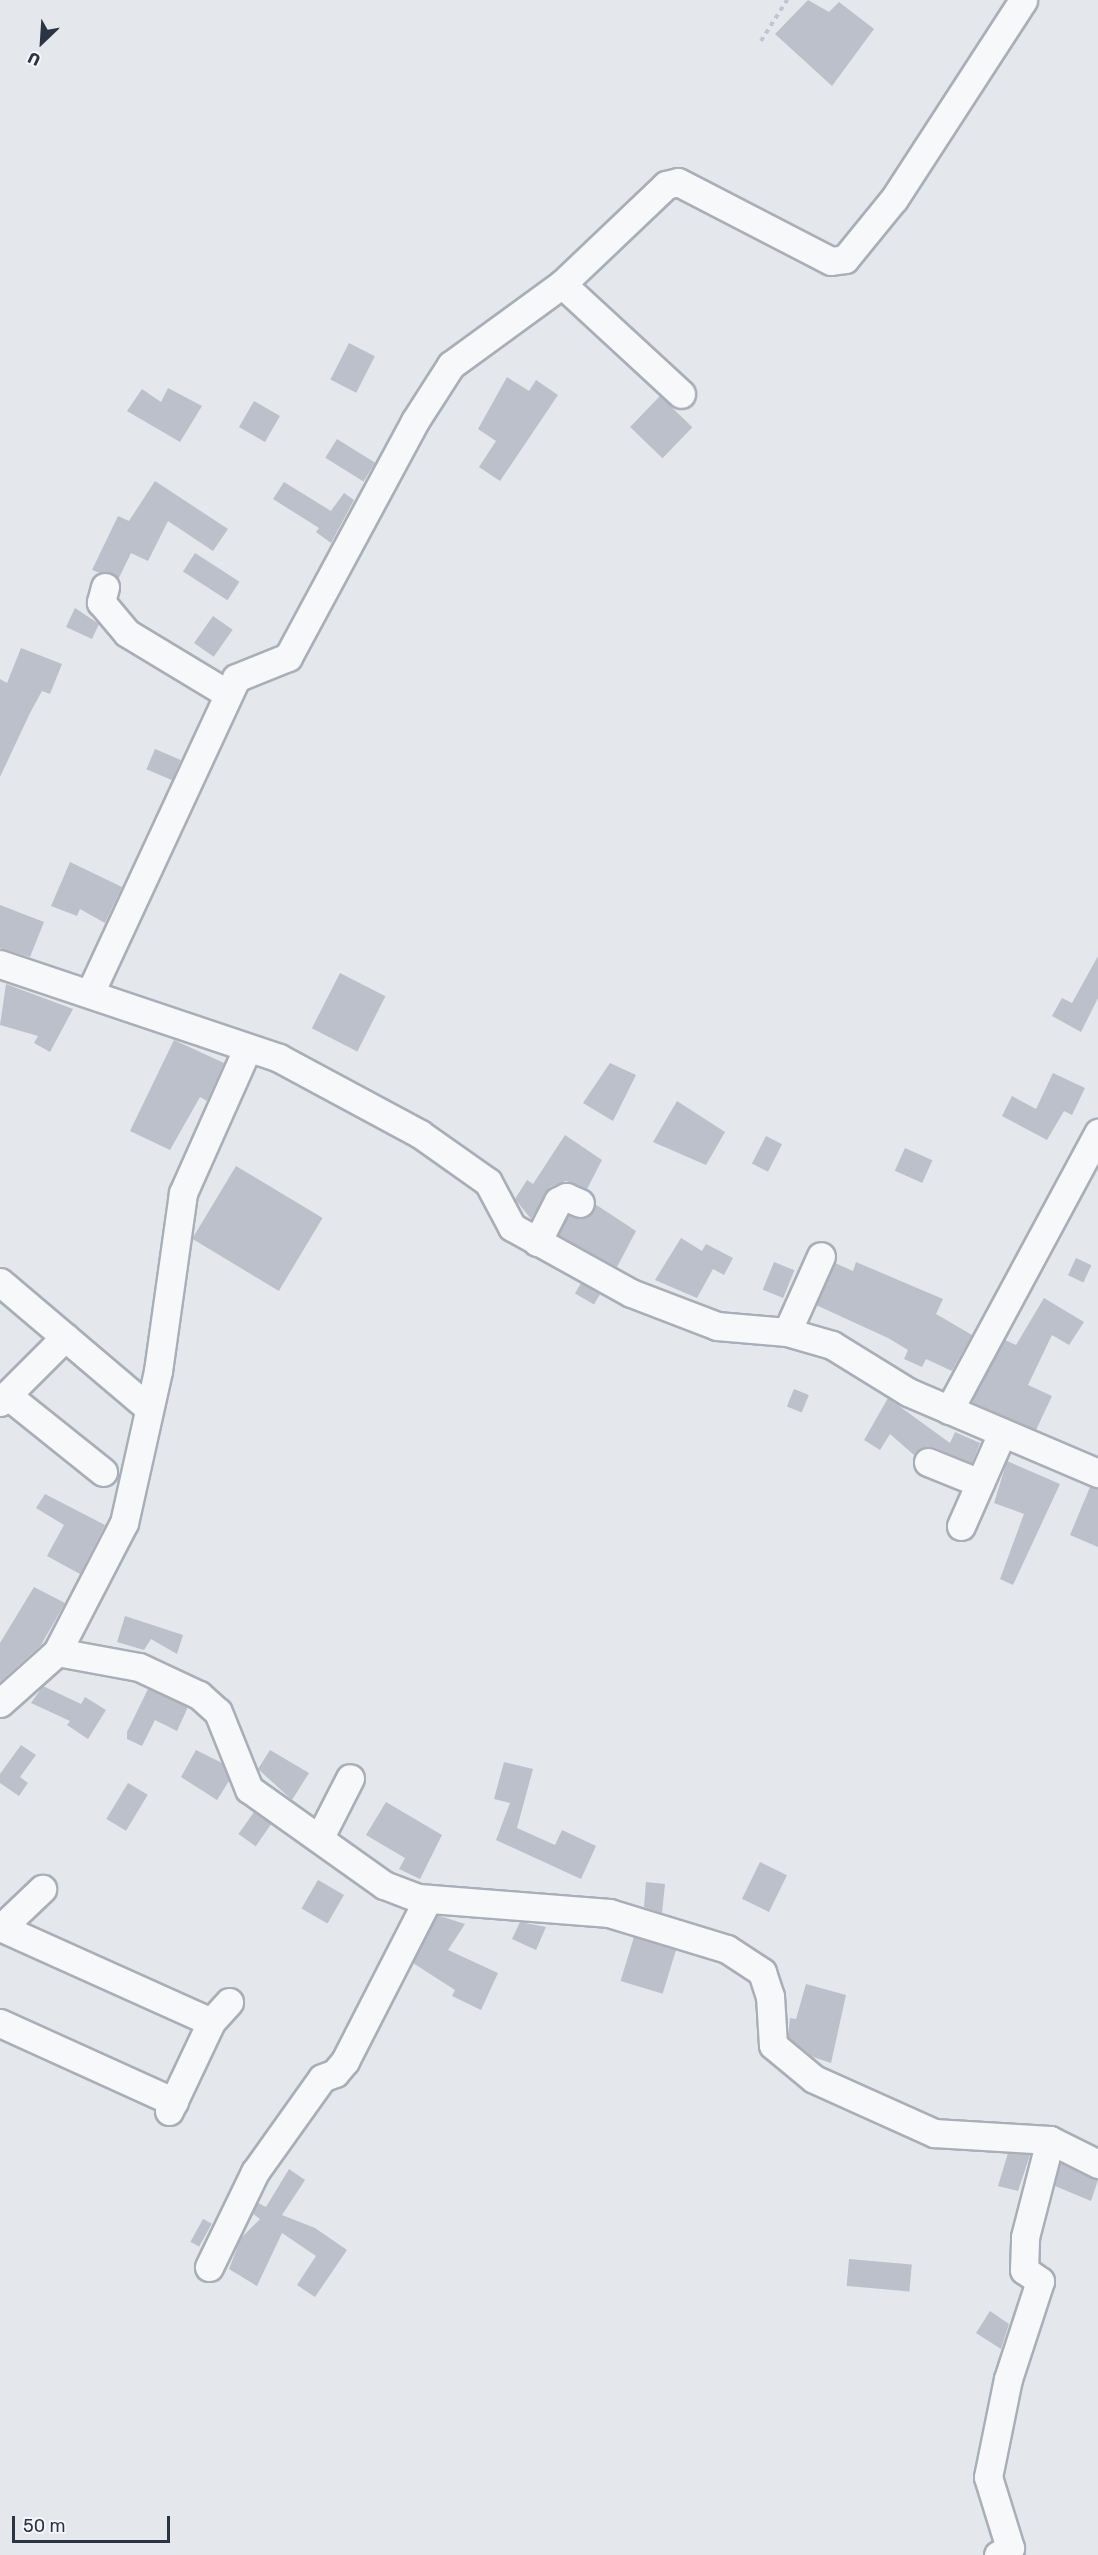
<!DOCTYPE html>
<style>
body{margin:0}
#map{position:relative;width:1098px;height:2555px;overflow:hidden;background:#e4e7ec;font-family:Rubik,sans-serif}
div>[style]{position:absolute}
.building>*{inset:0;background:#bbc0ca;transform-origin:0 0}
.path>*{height:4px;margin-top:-2px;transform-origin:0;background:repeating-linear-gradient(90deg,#c2c5cb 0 4.5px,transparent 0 9px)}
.roads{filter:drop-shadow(2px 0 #a9aeb7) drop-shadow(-2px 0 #a9aeb7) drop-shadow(0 2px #a9aeb7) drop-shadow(0 -2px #a9aeb7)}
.minor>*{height:27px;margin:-13.5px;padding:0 13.5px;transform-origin:13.5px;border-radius:13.5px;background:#f7f8fa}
span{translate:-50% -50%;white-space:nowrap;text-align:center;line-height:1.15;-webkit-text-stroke:4.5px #f4f6f9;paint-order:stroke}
.north{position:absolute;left:12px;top:12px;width:60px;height:60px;-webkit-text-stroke:4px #f4f6f9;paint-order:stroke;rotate:205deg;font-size:16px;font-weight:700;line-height:24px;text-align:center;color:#2b3445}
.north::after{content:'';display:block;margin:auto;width:21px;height:27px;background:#2b3445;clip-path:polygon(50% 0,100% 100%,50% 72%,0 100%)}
.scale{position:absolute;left:12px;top:2516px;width:158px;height:27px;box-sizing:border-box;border:3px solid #2b3445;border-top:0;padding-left:8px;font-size:18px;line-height:21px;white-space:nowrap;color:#2b3445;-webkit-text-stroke:4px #f4f6f9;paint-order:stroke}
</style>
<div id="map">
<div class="building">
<i style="clip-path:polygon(808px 0,829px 12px,839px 2px,874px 29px,832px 86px,775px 34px)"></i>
<i style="left:349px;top:343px;width:29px;height:41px;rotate:27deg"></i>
<i style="clip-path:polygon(507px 377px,529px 391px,536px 380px,558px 395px,500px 481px,479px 467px,496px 441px,478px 429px)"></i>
<i style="clip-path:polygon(168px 388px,202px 406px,180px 442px,127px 411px,142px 389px,161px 402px)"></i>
<i style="left:660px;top:396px;width:45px;height:43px;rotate:44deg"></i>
<i style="left:254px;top:401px;width:30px;height:30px;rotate:30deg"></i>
<i style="left:337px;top:439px;width:45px;height:22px;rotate:32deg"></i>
<i style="clip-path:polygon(155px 481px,228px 529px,213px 551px,168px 521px,148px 561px,131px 553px,118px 580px,92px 570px,118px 516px,129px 521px)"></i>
<i style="clip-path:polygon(284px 482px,331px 511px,344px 493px,354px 500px,331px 543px,316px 532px,319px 528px,273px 499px)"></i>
<i style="left:195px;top:553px;width:53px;height:22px;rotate:33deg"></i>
<i style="clip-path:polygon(75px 608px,99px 624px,92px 639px,66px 627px)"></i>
<i style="left:213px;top:616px;width:24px;height:33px;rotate:35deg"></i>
<i style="clip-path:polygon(21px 648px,62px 664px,50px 694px,42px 691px,30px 713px,0 777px,0 679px,7px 683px)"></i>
<i style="left:155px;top:749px;width:28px;height:22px;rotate:23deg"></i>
<i style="clip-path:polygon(70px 862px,122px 887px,105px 923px,80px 909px,77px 916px,51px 906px)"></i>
<i style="clip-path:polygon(0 905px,44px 922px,30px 957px,0 948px)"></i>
<i style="clip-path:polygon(1098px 956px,1098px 998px,1081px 1032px,1052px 1016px,1062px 998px,1072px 1003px)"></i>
<i style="left:340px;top:973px;width:51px;height:62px;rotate:27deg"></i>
<i style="clip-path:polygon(6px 984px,73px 1009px,50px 1052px,34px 1043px,38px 1036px,0 1025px)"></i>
<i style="clip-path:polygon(174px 1040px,224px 1063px,207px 1101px,200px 1097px,170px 1150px,130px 1131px)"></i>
<i style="clip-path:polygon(610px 1063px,636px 1075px,613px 1121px,583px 1103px)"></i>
<i style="clip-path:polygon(1053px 1073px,1085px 1088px,1072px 1115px,1064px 1111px,1047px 1140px,1002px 1116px,1012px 1096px,1036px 1109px)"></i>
<i style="clip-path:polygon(677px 1101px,725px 1132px,706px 1165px,653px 1142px)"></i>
<i style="clip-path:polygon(565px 1135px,602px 1160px,587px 1189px,566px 1181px,550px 1187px,531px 1219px,515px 1199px,527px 1180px,533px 1184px)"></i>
<i style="left:766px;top:1136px;width:18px;height:31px;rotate:27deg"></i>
<i style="left:905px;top:1148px;width:30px;height:25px;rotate:24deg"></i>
<i style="left:236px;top:1166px;width:101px;height:85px;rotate:31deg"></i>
<i style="clip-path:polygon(595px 1204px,636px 1231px,617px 1267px,558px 1235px,568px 1215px,589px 1216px)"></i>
<i style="clip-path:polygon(681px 1238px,702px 1251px,706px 1244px,733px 1258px,724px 1275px,713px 1269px,697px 1298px,655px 1280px)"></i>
<i style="left:1076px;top:1258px;width:17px;height:19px;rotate:25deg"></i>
<i style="left:774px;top:1262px;width:22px;height:30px;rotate:22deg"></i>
<i style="clip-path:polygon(856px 1262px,943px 1299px,936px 1314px,972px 1335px,952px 1371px,926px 1359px,922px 1367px,904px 1359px,908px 1350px,888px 1338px,816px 1305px,835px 1263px,853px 1271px)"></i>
<i style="left:581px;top:1283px;width:22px;height:12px;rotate:30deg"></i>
<i style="clip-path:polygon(1044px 1298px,1084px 1322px,1069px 1345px,1052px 1335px,1028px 1385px,1052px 1396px,1036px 1430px,971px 1402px,1005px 1340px,1016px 1345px)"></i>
<i style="left:794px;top:1389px;width:16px;height:19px;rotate:22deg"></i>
<i style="clip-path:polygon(888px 1398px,950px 1443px,955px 1432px,980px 1443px,972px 1463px,933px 1447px,914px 1455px,890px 1434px,880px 1450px,864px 1440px)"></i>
<i style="clip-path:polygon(1007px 1461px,1060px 1484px,1013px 1585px,1000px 1579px,1024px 1514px,994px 1503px)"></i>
<i style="clip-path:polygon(1090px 1487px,1098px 1488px,1098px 1547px,1070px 1535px)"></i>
<i style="clip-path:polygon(45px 1494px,105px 1525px,80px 1574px,47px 1556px,64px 1525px,36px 1508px)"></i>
<i style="clip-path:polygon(34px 1587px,65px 1603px,41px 1645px,0 1682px,0 1643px)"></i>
<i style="clip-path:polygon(125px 1616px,183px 1635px,177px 1654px,151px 1639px,144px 1650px,117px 1642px)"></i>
<i style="clip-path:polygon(43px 1686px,81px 1704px,85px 1697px,106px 1710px,88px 1739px,67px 1725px,70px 1721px,31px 1703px)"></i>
<i style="clip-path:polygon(148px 1689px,188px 1707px,177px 1731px,155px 1720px,142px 1746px,127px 1739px,127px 1732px)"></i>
<i style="clip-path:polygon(21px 1745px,36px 1755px,20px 1777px,28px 1783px,19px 1796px,0 1783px,0 1774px)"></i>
<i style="clip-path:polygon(196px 1750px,222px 1763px,229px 1781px,217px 1800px,181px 1777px)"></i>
<i style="clip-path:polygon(270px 1750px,309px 1773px,292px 1800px,258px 1769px)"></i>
<i style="clip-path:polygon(504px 1762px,533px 1769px,517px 1828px,555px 1845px,562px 1830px,596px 1846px,581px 1879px,496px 1840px,510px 1803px,494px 1799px)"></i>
<i style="left:128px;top:1783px;width:23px;height:42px;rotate:31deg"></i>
<i style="clip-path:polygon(386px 1802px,442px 1835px,420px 1879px,399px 1869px,405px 1858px,366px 1835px)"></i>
<i style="left:254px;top:1812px;width:21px;height:27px;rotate:35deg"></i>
<i style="left:760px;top:1862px;width:30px;height:41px;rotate:26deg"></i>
<i style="left:318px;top:1880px;width:30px;height:33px;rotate:30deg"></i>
<i style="clip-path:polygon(646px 1882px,665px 1884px,662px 1913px,644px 1907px)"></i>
<i style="clip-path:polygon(437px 1915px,465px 1924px,448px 1950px,498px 1973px,481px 2010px,452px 1996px,455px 1990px,413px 1963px)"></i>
<i style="clip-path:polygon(520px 1922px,546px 1927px,536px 1950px,512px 1939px)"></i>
<i style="left:634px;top:1937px;width:44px;height:46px;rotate:17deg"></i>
<i style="clip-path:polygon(806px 1984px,846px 1995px,831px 2063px,813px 2057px,788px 2037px,790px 2018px,796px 2019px)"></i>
<i style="clip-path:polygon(1008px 2153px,1030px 2155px,1018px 2191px,998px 2186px)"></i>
<i style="clip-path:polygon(1060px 2163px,1098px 2180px,1091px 2201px,1055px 2186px)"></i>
<i style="clip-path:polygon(289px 2169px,305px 2180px,282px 2215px,315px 2228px,347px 2250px,315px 2297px,297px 2285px,316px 2256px,282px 2233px,257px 2286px,229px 2269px,241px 2238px,260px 2219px,252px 2213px,258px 2203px,266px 2207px)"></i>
<i style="left:203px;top:2219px;width:10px;height:26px;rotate:29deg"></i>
<i style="left:849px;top:2259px;width:63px;height:27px;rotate:5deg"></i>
<i style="clip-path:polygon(990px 2311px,1009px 2324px,1001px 2349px,976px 2333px)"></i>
</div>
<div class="path">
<i style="left:761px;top:41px;width:49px;rotate:-57.6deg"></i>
</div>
<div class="roads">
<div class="minor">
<i style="left:562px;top:284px;width:162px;rotate:42.7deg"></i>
<i style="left:105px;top:587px;width:16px;rotate:105deg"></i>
<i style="left:101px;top:602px;width:40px;rotate:50deg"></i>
<i style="left:127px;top:633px;width:118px;rotate:31.1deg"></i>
<i style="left:0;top:964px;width:294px;rotate:18.6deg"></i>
<i style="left:279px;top:1058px;width:160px;rotate:28.3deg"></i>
<i style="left:420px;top:1134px;width:83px;rotate:35.2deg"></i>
<i style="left:488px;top:1182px;width:51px;rotate:61.9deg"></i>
<i style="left:512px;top:1227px;width:136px;rotate:29deg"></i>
<i style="left:631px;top:1293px;width:92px;rotate:21deg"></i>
<i style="left:717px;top:1326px;width:70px;rotate:4.9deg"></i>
<i style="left:787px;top:1332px;width:47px;rotate:16.1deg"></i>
<i style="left:832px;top:1345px;width:89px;rotate:31.7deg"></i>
<i style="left:908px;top:1392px;width:207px;rotate:23.1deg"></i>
<i style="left:90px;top:993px;width:347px;rotate:-65.1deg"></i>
<i style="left:236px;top:678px;width:56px;rotate:-22deg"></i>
<i style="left:288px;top:657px;width:268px;rotate:-61.7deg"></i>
<i style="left:415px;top:421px;width:67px;rotate:-57.3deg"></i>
<i style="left:451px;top:365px;width:137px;rotate:-36.1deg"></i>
<i style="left:562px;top:284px;width:144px;rotate:-43.6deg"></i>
<i style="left:666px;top:185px;width:12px;rotate:-14deg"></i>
<i style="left:678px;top:182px;width:172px;rotate:27.3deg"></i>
<i style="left:831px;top:261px;width:14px;rotate:-8deg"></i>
<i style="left:845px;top:259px;width:77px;rotate:-50.8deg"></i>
<i style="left:894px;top:199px;width:237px;rotate:-57deg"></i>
<i style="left:537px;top:1242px;width:46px;rotate:-62.9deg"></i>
<i style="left:558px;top:1201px;width:9px;rotate:-27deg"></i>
<i style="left:566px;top:1197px;width:15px;rotate:23deg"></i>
<i style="left:0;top:1282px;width:189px;rotate:40.3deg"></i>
<i style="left:787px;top:1332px;width:83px;rotate:-65.9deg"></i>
<i style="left:7px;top:1395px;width:123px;rotate:38.7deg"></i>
<i style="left:0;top:1402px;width:92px;rotate:-45deg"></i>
<i style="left:949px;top:1410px;width:315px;rotate:-61.7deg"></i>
<i style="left:928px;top:1462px;width:56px;rotate:22deg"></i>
<i style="left:961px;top:1526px;width:102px;rotate:-66.2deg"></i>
<i style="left:57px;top:1652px;width:83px;rotate:10.4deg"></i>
<i style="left:139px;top:1667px;width:66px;rotate:25deg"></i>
<i style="left:199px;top:1695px;width:25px;rotate:42deg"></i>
<i style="left:218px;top:1712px;width:83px;rotate:68.1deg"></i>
<i style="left:249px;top:1789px;width:166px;rotate:35.4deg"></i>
<i style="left:384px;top:1885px;width:36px;rotate:21deg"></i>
<i style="left:418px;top:1898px;width:192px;rotate:4.5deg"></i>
<i style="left:609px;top:1913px;width:123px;rotate:17deg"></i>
<i style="left:727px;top:1949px;width:42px;rotate:33.3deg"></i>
<i style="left:762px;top:1972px;width:25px;rotate:72deg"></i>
<i style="left:770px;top:1996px;width:49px;rotate:86.5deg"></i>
<i style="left:773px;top:2045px;width:53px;rotate:39.7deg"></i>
<i style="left:814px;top:2079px;width:132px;rotate:24.2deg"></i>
<i style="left:934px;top:2133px;width:116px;rotate:3.5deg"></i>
<i style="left:1050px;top:2140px;width:54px;rotate:26.6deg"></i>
<i style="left:0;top:1703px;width:76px;rotate:-41.8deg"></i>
<i style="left:57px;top:1652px;width:145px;rotate:-62.6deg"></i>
<i style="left:124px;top:1523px;width:156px;rotate:-77.4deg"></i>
<i style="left:158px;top:1371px;width:180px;rotate:-82deg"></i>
<i style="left:183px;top:1193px;width:158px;rotate:-66deg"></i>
<i style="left:320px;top:1837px;width:66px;rotate:-63deg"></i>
<i style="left:0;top:1927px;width:231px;rotate:24.2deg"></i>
<i style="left:1px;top:1928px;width:57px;rotate:-43.6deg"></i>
<i style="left:0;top:2023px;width:191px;rotate:24.4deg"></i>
<i style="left:169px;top:2111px;width:98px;rotate:-64.7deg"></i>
<i style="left:211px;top:2022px;width:27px;rotate:-48deg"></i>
<i style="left:209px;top:2267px;width:106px;rotate:-64.2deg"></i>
<i style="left:255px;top:2172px;width:115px;rotate:-54.5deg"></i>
<i style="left:322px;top:2078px;width:14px;rotate:-21deg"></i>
<i style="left:335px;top:2073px;width:16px;rotate:-50deg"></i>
<i style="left:345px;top:2061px;width:182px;rotate:-62.9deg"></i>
<i style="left:998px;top:2555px;width:14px;rotate:-30deg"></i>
<i style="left:1010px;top:2548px;width:74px;rotate:-107.2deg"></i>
<i style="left:988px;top:2477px;width:100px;rotate:-78.5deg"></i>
<i style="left:1008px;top:2379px;width:103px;rotate:-71.9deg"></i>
<i style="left:1040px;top:2281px;width:19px;rotate:-145deg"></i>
<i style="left:1024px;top:2270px;width:33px;rotate:-88deg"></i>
<i style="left:1025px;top:2237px;width:100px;rotate:-75.5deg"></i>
</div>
</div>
<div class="north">U</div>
<div class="scale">50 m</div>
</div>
